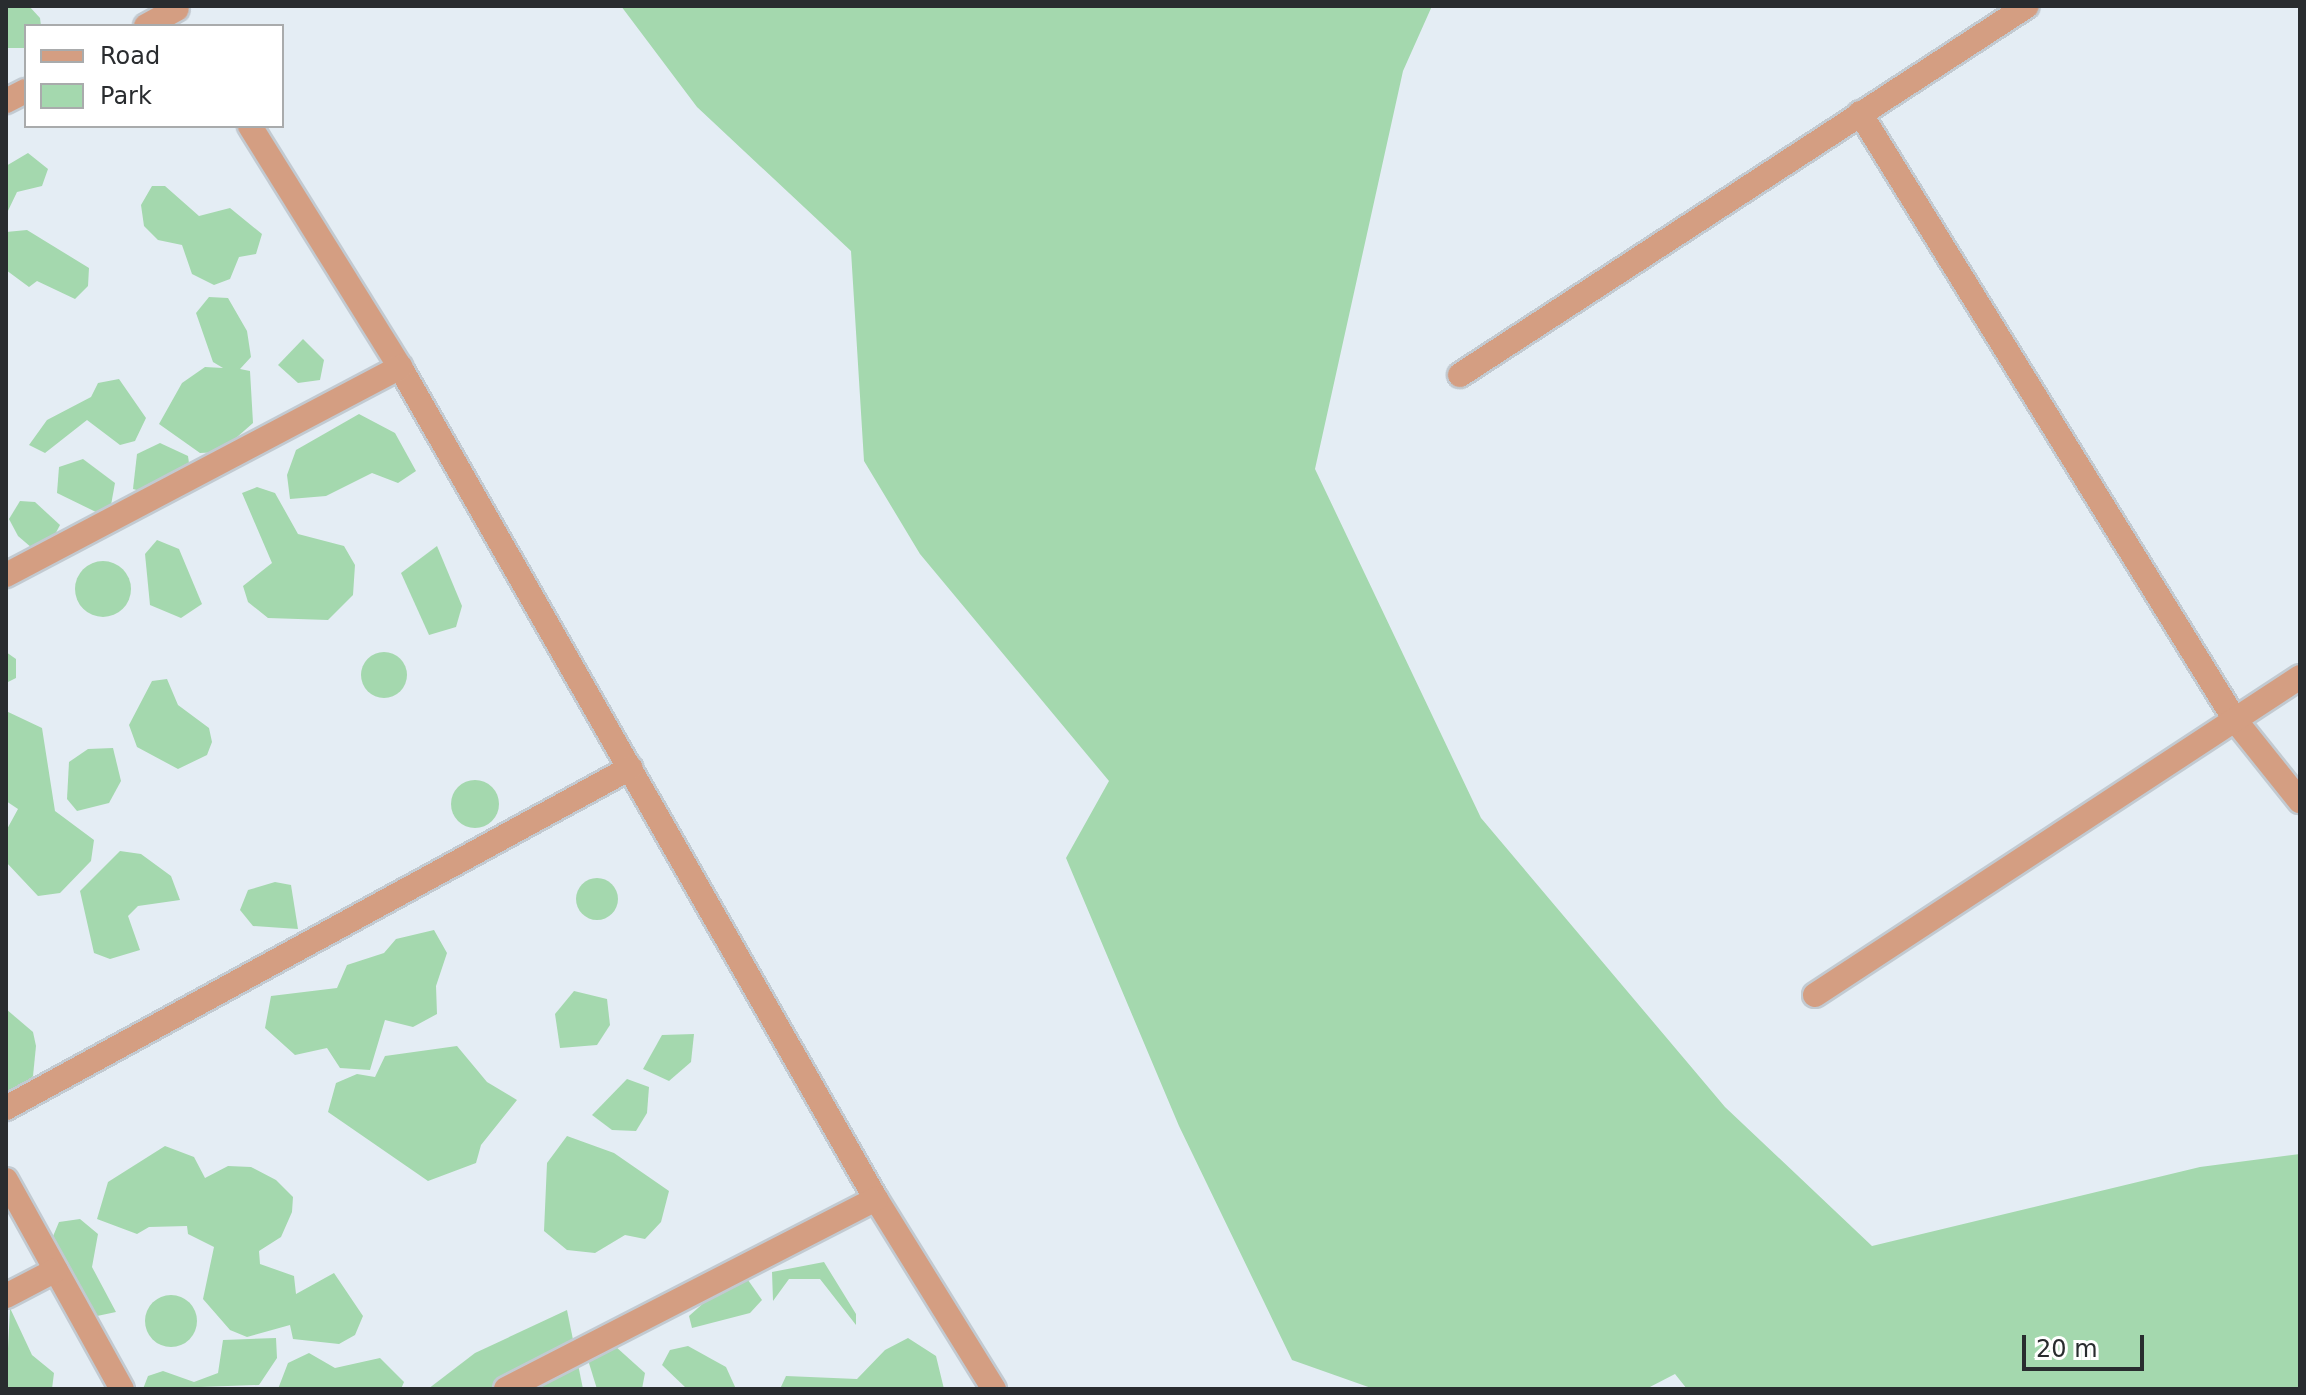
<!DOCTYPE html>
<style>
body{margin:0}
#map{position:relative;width:2306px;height:1395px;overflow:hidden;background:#e4edf4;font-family:"DejaVu Sans",sans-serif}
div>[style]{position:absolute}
.green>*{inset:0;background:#a4d8ae}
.round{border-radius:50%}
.roads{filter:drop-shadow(2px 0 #c2cad1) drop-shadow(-2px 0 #c2cad1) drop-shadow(0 2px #c2cad1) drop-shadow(0 -2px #c2cad1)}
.minor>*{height:24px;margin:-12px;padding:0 12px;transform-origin:12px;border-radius:12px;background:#d49e82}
span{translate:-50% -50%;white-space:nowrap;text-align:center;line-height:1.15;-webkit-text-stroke:8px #fff;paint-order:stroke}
.frame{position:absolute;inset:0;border:8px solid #292c2f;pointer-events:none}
.legend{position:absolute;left:24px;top:24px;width:260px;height:104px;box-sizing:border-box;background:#fff;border:2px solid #a9abac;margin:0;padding:10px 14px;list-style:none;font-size:24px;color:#292c2f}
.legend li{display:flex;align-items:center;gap:16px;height:40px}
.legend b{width:40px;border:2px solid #a9abac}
.scale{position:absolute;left:2022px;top:1335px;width:122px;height:36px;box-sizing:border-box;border:4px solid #292c2f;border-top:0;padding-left:10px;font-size:24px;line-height:28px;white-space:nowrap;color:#292c2f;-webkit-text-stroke:6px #fff;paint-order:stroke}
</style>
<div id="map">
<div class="green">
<i style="clip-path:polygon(6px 6px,29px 6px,40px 18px,41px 26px,26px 26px,24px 48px,6px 48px)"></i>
<i style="clip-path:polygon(621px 6px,1432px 6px,1403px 71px,1315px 469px,1481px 818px,1725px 1107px,1872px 1246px,2200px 1167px,2300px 1154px,2300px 1389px,1687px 1389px,1675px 1374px,1646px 1389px,1374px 1389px,1292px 1360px,1179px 1126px,1066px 858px,1109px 781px,920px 554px,864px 461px,851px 251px,697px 107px)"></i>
<i style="clip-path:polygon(28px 153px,48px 169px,42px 186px,17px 192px,6px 215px,6px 166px)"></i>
<i style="clip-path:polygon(152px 186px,165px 186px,199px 216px,230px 208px,262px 234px,256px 254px,239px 257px,230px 279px,214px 285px,192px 274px,182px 245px,158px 240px,144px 226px,141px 205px)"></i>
<i style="clip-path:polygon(27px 230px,89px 268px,88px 286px,75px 299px,37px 281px,29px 287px,6px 270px,6px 232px)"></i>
<i style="clip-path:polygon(209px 297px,228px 298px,247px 331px,251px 357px,240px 369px,250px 371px,253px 423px,220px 452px,200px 453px,159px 424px,182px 383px,205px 367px,223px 368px,213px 362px,196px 313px)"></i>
<i style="clip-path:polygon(303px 339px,324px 360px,320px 380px,298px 383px,278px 365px)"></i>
<i style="clip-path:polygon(119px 379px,146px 418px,135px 441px,120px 445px,87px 420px,45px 453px,29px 445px,47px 420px,91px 397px,98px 383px)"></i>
<i style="clip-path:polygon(359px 414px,395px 433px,416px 471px,398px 483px,372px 473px,326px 496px,290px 499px,287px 475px,296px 450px)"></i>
<i style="clip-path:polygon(160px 443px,188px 456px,193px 492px,174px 500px,133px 489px,137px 454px)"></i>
<i style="clip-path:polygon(83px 459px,115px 483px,111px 505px,98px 513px,57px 493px,59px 467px)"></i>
<i style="clip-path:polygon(257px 487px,275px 493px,298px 534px,344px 546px,355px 565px,353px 595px,328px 620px,268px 618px,248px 602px,243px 586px,272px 563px,242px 493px)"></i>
<i style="clip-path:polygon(20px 501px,35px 502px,60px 525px,50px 544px,32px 548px,18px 536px,9px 519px)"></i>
<i style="clip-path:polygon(157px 540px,179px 549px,202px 604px,181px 618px,150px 605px,145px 554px)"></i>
<i style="clip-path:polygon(437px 546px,462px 606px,456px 627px,429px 635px,401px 573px)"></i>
<i class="round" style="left:75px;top:561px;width:56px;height:56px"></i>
<i style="clip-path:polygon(6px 652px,16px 659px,16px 678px,6px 683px)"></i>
<i class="round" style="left:361px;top:652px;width:46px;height:46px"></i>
<i style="clip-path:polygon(167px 679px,178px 705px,209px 728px,212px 742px,207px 755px,178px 769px,137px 747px,129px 725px,152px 681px)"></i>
<i style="clip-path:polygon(6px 711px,42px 728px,55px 811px,94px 840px,91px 861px,60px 893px,38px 896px,6px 862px,6px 831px,18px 809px,6px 801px)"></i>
<i style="clip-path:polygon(113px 748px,121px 781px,109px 803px,77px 811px,67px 799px,69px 762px,88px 749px)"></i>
<i class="round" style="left:451px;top:780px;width:48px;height:48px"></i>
<i style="clip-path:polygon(120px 851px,141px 854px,171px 876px,180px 900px,138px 906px,128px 916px,140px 950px,110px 959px,94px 953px,80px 891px)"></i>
<i class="round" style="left:576px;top:878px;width:42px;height:42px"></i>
<i style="clip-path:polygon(275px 882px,291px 885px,298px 929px,253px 926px,240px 910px,248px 890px)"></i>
<i style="clip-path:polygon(434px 930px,447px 953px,436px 986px,437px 1014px,413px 1027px,385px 1020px,370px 1070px,340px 1068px,327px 1048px,295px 1055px,265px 1028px,271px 996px,337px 988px,347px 965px,384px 953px,396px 939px)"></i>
<i style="clip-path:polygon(574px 991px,607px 999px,610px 1025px,597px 1045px,560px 1048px,555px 1014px)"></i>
<i style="clip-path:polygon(6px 1009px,33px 1032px,36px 1046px,33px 1076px,18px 1097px,6px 1101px)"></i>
<i style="clip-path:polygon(694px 1034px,691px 1062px,669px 1081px,643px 1069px,662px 1035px)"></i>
<i style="clip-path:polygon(457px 1046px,487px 1082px,517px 1100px,481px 1145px,476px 1163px,428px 1181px,328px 1112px,336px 1083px,357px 1074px,375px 1077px,385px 1056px)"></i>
<i style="clip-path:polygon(627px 1079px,649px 1087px,647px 1113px,636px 1131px,612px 1130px,592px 1115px)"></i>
<i style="clip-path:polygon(567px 1136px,614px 1153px,669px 1191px,661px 1222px,645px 1239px,625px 1235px,595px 1253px,567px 1250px,544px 1231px,547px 1163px)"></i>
<i style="clip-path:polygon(165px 1146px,194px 1157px,205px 1178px,228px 1166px,251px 1167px,276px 1180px,293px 1197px,292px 1212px,281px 1237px,259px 1251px,260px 1264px,294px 1276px,296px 1294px,334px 1273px,363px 1316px,355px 1335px,339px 1344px,293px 1339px,290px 1325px,247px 1337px,230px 1330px,203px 1299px,214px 1247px,188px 1234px,187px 1226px,149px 1227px,137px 1234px,97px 1219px,108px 1182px)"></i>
<i style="clip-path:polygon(80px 1219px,98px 1234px,92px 1267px,116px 1312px,78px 1320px,51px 1241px,59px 1222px)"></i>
<i style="clip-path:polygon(824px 1262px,856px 1314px,856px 1325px,820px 1279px,789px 1279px,773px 1301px,772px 1272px)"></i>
<i style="clip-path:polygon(734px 1276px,748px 1280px,762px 1300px,750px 1313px,692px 1328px,689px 1316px)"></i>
<i class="round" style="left:145px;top:1295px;width:52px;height:52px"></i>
<i style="clip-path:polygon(10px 1308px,32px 1355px,54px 1373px,52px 1389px,6px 1389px)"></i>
<i style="clip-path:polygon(567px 1310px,583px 1389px,428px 1389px,475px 1353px)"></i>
<i style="clip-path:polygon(276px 1338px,277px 1358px,259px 1385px,143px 1389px,148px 1376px,163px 1371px,194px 1382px,218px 1373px,223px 1340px)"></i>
<i style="clip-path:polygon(908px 1338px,936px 1356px,944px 1389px,780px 1389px,786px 1376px,857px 1379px,885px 1350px)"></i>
<i style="clip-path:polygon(615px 1346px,645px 1373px,642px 1389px,597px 1389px,588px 1360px)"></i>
<i style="clip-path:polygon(688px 1346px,726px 1367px,736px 1389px,687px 1389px,662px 1365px,670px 1350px)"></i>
<i style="clip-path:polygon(309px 1353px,335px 1368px,380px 1358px,404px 1382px,401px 1389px,278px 1389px,288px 1363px)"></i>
</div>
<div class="roads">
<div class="minor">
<i style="left:146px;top:26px;width:35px;rotate:-29deg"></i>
<i style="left:6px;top:101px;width:22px;rotate:-27deg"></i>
<i style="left:1860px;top:113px;width:713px;rotate:58.29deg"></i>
<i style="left:2235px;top:720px;width:104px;rotate:51.3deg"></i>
<i style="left:250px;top:126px;width:284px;rotate:58.1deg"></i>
<i style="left:400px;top:367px;width:959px;rotate:60.23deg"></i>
<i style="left:876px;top:1199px;width:224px;rotate:58.2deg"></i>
<i style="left:1460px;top:375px;width:676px;rotate:-33.06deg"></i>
<i style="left:6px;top:575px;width:446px;rotate:-27.8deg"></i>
<i style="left:1815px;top:995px;width:580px;rotate:-33.25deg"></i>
<i style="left:6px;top:1108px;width:711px;rotate:-28.58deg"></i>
<i style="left:6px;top:1180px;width:239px;rotate:61deg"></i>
<i style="left:6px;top:1296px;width:56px;rotate:-27.5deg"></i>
<i style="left:506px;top:1389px;width:416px;rotate:-27.2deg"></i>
</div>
</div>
<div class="frame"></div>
<ul class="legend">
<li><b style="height:10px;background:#d49e82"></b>Road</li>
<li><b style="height:22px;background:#a4d8ae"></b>Park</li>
</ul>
<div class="scale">20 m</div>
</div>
